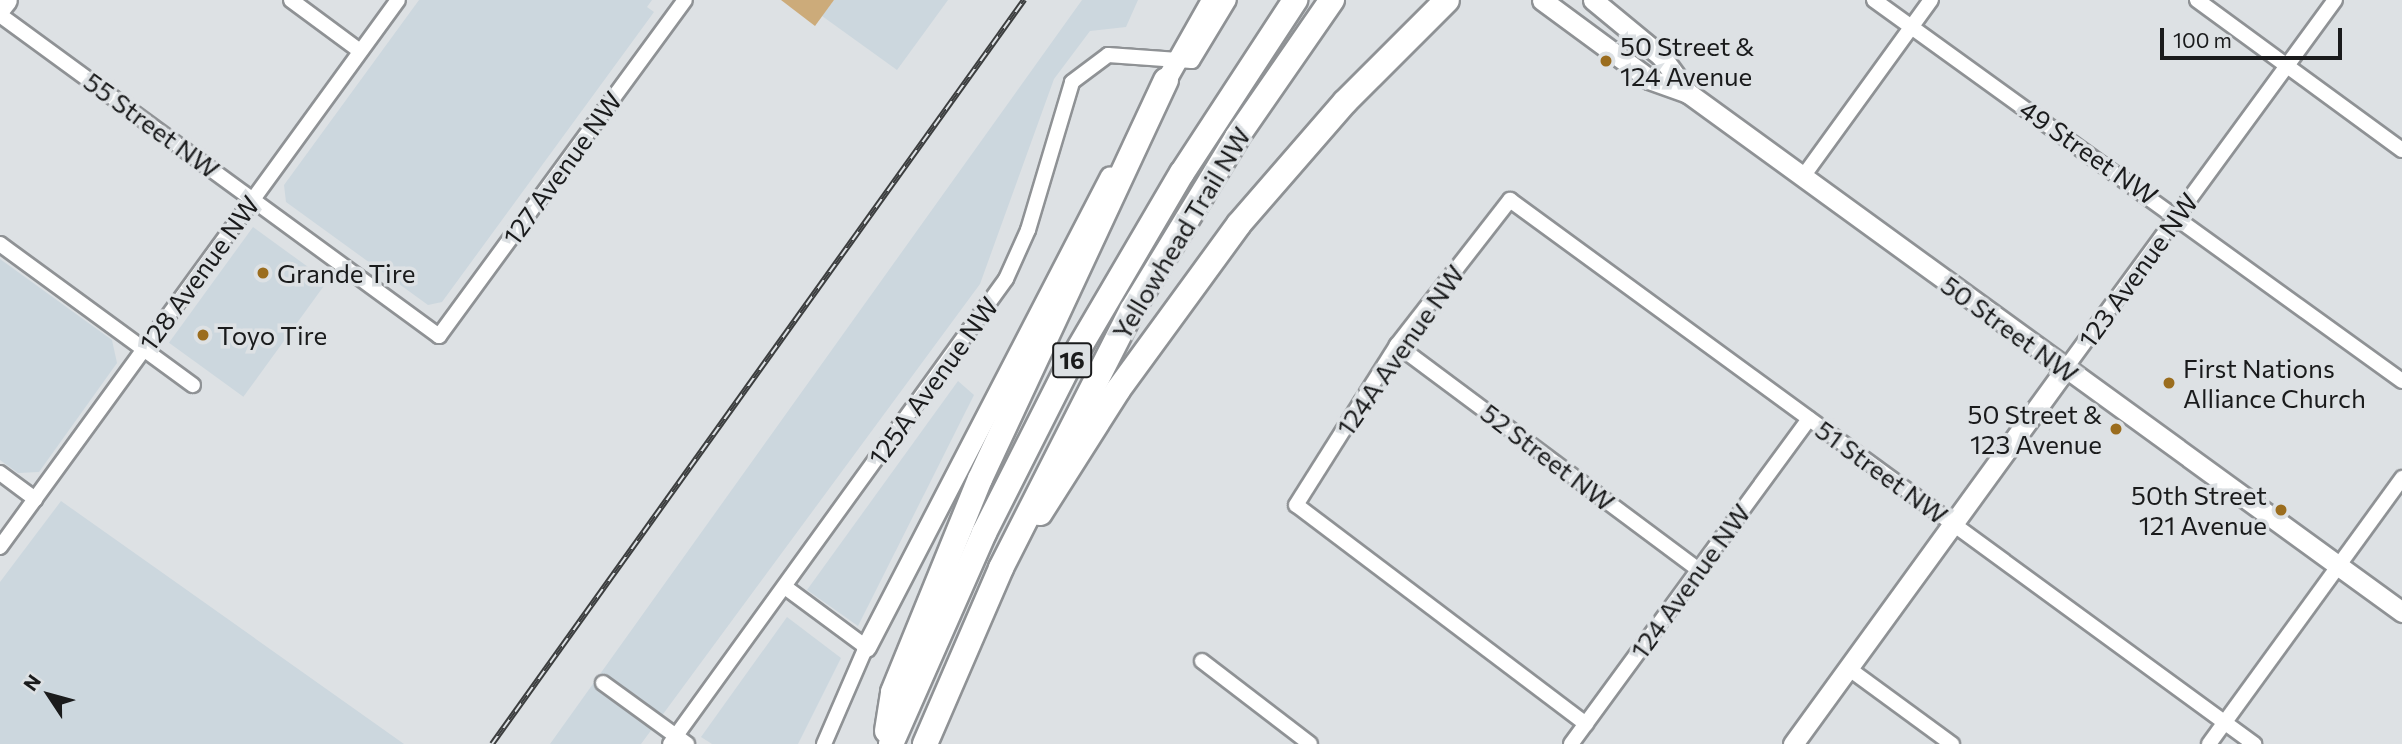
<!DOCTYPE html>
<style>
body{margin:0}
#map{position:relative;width:2402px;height:744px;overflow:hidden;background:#dde1e4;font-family:Commissioner,sans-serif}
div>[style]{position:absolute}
.built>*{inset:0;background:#ccd7de;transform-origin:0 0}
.green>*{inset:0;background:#ccab7a}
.roads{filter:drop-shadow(2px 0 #8f9295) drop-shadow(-2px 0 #8f9295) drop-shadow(0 2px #8f9295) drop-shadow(0 -2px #8f9295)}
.street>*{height:14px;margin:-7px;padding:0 7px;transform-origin:7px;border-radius:7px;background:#fff}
.secondary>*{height:19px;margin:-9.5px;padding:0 9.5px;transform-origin:9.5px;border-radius:9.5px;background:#fff}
.highway>*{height:24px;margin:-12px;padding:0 12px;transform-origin:12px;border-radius:12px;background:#fff}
.rail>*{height:6px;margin-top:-3px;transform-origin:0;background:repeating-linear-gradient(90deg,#dde1e4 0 10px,#3c3e3f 0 20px);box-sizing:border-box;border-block:2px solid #3c3e3f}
.dots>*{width:19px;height:19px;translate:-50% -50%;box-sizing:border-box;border:4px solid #dde1e4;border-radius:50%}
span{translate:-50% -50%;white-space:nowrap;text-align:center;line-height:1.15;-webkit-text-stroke:7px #dde1e4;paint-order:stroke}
.shield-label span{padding:2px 5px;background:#dde1e4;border:2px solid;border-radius:5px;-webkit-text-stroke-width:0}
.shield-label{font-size:24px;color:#1a1b1c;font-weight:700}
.poi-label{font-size:26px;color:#1a1b1c}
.left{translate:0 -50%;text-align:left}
.right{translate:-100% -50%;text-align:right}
.street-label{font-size:26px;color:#1a1b1c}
.north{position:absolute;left:14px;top:660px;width:70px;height:70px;-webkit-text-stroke:5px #dde1e4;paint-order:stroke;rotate:306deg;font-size:19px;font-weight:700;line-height:28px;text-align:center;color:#1a1b1c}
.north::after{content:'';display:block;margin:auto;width:24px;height:32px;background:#1a1b1c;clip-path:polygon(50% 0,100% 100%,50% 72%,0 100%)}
.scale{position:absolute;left:2160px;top:28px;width:182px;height:32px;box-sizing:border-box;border:4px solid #1a1b1c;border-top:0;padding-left:9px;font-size:21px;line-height:24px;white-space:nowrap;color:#1a1b1c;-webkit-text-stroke:5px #dde1e4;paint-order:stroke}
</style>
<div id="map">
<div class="built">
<i style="clip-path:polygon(419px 0,652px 0,647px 7px,654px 12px,442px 302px,428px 305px,286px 202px,284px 185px)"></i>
<i style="clip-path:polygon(834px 0,948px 0,897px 70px,822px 16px)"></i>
<i style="clip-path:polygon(1082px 0,1138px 0,1126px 27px,1090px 31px,1054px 79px,980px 284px,641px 744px,550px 744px)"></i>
<i style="left:253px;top:227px;width:92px;height:143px;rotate:36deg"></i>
<i style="clip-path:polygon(0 259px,112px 340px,117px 363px,39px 472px,18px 473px,0 460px)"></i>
<i style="clip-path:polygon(958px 381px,974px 395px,858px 626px,807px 590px)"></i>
<i style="clip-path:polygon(61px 501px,160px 571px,404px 744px,0 744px,0 582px)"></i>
<i style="clip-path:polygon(787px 617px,841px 658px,798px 744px,712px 744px,701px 737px)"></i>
</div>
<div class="green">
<i style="clip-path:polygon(781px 0,834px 0,815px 26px)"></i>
</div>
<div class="roads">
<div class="street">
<i style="left:291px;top:0;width:86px;rotate:36.5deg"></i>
<i style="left:1874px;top:0;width:651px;rotate:35.81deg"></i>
<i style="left:2197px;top:0;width:254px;rotate:36.2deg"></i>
<i style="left:0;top:15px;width:544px;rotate:36.17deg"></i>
<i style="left:439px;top:336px;width:416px;rotate:-53.8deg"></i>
<i style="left:1802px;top:178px;width:220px;rotate:-54.1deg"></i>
<i style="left:0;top:244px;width:239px;rotate:36.2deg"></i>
<i style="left:1397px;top:345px;width:377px;rotate:36.7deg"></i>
<i style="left:2065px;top:369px;width:457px;rotate:-53.8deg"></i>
<i style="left:0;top:473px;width:44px;rotate:36.6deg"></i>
<i style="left:0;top:547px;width:676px;rotate:-53.96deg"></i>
<i style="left:785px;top:587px;width:101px;rotate:36.5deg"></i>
<i style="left:866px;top:647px;width:106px;rotate:113.4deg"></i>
<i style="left:1202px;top:661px;width:136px;rotate:37.5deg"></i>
<i style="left:1848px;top:668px;width:129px;rotate:36.2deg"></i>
<i style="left:603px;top:683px;width:104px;rotate:36deg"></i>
<i style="left:1586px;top:724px;width:363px;rotate:-142.9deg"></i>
<i style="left:1296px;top:505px;width:189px;rotate:-57.7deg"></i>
<i style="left:1397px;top:345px;width:184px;rotate:-52.1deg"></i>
<i style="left:1510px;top:200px;width:922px;rotate:36.17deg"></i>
<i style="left:670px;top:744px;width:574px;rotate:-54.15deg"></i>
<i style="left:1006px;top:279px;width:54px;rotate:-65.8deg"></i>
<i style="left:1028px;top:230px;width:154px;rotate:-73.4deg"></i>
<i style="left:1072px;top:82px;width:45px;rotate:-36.9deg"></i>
<i style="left:1108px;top:55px;width:84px;rotate:4.1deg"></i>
<i style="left:1192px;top:61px;width:71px;rotate:-58.8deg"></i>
<i style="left:1571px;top:744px;width:403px;rotate:-53.8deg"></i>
<i style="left:2209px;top:744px;width:329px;rotate:-54deg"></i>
</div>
<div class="secondary">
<i style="left:1542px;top:0;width:133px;rotate:36.4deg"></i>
<i style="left:1649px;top:79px;width:41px;rotate:19.7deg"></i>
<i style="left:1688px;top:93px;width:883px;rotate:36.01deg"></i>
<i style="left:1593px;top:0;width:88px;rotate:39.5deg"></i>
<i style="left:1661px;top:56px;width:46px;rotate:53.9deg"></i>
<i style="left:0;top:9px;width:11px;rotate:-52deg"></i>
<i style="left:1159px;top:92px;width:106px;rotate:-60.5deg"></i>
<i style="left:866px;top:647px;width:530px;rotate:-62.61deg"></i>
<i style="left:1793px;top:744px;width:463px;rotate:-54deg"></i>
</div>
<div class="highway">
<i style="left:1040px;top:513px;width:146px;rotate:-57.6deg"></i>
<i style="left:1118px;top:390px;width:205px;rotate:-53.9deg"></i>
<i style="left:1239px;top:224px;width:162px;rotate:-49deg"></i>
<i style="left:1345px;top:102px;width:144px;rotate:-45deg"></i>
<i style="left:887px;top:731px;width:39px;rotate:-81deg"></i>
<i style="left:893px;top:692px;width:230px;rotate:-67.8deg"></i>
<i style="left:980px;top:479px;width:440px;rotate:-65deg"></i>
<i style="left:891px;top:744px;width:231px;rotate:-66.2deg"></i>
<i style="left:984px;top:533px;width:186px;rotate:-63.2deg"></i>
<i style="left:1068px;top:367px;width:225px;rotate:-59.6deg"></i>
<i style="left:1182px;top:173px;width:207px;rotate:-56.8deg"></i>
<i style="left:925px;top:744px;width:192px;rotate:-66.6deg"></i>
<i style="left:1001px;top:568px;width:289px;rotate:-63.1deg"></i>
<i style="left:1132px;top:310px;width:202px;rotate:-58.7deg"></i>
<i style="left:1237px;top:137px;width:167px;rotate:-55.3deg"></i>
</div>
</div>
<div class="rail">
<i style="left:492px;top:744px;width:915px;rotate:-54.43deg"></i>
</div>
<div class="dots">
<i style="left:1606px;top:61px;background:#9b6d1e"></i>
<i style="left:263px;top:273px;background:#9b6d1e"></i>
<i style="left:203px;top:335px;background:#9b6d1e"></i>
<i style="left:2169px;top:383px;background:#9b6d1e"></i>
<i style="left:2116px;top:429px;background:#9b6d1e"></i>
<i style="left:2281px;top:510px;background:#9b6d1e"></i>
</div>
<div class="shield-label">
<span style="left:1072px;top:360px">16</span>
</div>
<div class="poi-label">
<span class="left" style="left:1620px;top:61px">50 Street &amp;<br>124 Avenue</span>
<span class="left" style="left:277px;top:273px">Grande Tire</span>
<span class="left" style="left:217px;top:335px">Toyo Tire</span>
<span class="left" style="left:2183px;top:383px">First Nations<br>Alliance Church</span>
<span class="right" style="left:2102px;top:429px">50 Street &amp;<br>123 Avenue</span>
<span class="right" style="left:2267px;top:510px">50th Street<br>121 Avenue</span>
</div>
<div class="street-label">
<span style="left:152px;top:125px;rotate:36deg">55 Street NW</span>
<span style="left:2089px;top:152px;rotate:35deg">49 Street NW</span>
<span style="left:562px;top:168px;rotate:-54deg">127 Avenue NW</span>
<span style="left:1181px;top:233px;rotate:-59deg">Yellowhead Trail NW</span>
<span style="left:2138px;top:270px;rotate:-54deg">123 Avenue NW</span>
<span style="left:199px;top:273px;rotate:-54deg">128 Avenue NW</span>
<span style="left:2010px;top:329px;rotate:36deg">50 Street NW</span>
<span style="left:1400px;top:350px;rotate:-55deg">124A Avenue NW</span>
<span style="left:933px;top:381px;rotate:-54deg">125A Avenue NW</span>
<span style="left:1548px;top:457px;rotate:37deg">52 Street NW</span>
<span style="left:1882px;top:472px;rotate:36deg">51 Street NW</span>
<span style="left:1690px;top:581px;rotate:-54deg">124 Avenue NW</span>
</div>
<div class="north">N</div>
<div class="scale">100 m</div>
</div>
